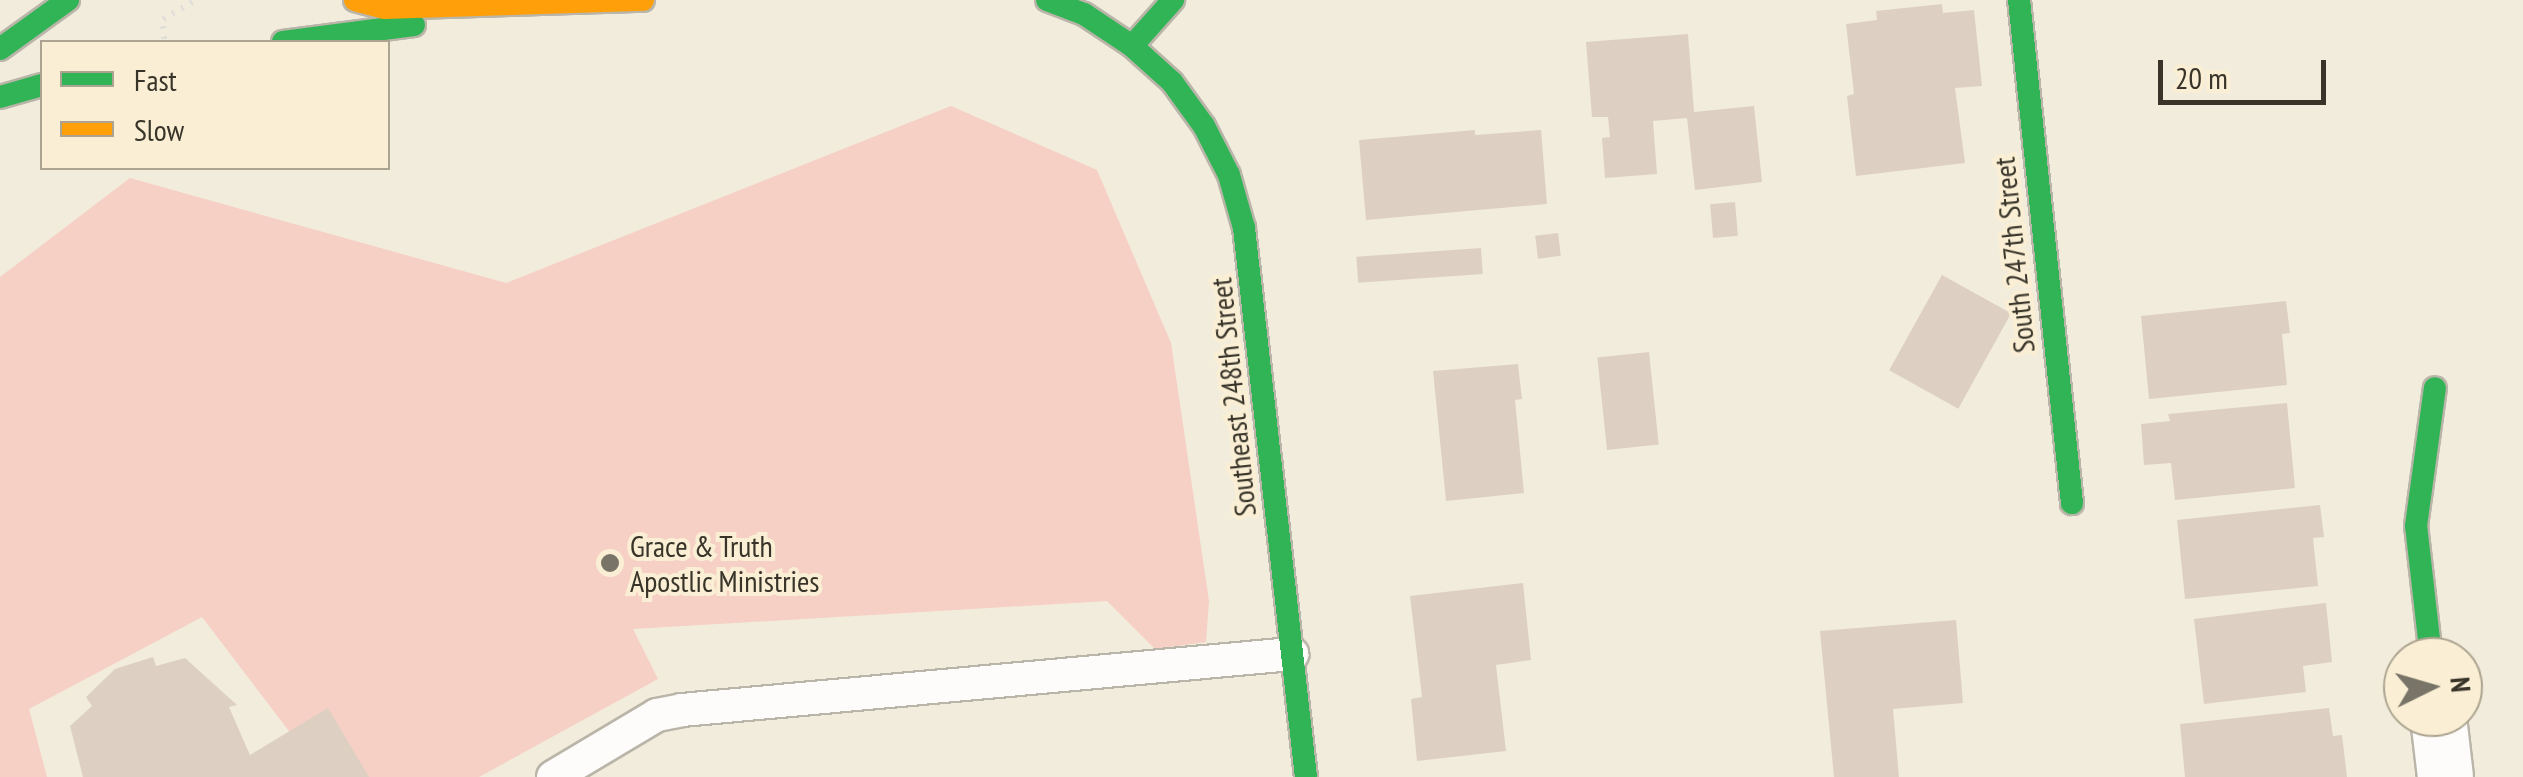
<!DOCTYPE html>
<style>
body{margin:0}
#map{position:relative;width:2523px;height:777px;overflow:hidden;background:#f2ecdc;font-family:"PT Sans Narrow",sans-serif}
div>[style]{position:absolute}
.green>*{inset:0;background:#f6cfc5}
.building>*{inset:0;background:#ddd0c2;transform-origin:0 0}
.path>*{height:6px;margin-top:-3px;transform-origin:0;background:repeating-linear-gradient(90deg,#e0ded9 0 2.5px,transparent 0 10.5px)}
.roads{filter:drop-shadow(2px 0 #bab5a9) drop-shadow(-2px 0 #bab5a9) drop-shadow(0 2px #bab5a9) drop-shadow(0 -2px #bab5a9)}
.lane>*{height:32px;margin:-16px;padding:0 16px;transform-origin:16px;border-radius:16px;background:#fdfcfa}
.street>*{height:55px;margin:-27.5px;padding:0 27.5px;transform-origin:27.5px;border-radius:27.5px;background:#fdfcfa}
.fast>*{height:22px;margin:-11px;padding:0 11px;transform-origin:11px;border-radius:11px;background:#30b455}
.slow>*{height:22px;margin:-11px;padding:0 11px;transform-origin:11px;border-radius:11px;background:#ff9f0a}
.dots>*{width:28px;height:28px;translate:-50% -50%;box-sizing:border-box;border:5px solid #faefd4;border-radius:50%}
span{translate:-50% -50%;white-space:nowrap;text-align:center;line-height:1.15;-webkit-text-stroke:8px #faefd4;paint-order:stroke}
.street-label{font-size:30px;color:#38342a}
.poi-label{font-size:30px;color:#38342a}
.left{translate:0 -50%;text-align:left}
.legend{position:absolute;left:40px;top:40px;width:350px;height:130px;box-sizing:border-box;background:#faefd4;border:2px solid #aca490;margin:0;padding:12px 18px;list-style:none;font-size:30px;color:#38342a}
.legend li{display:flex;align-items:center;gap:20px;height:50px}
.legend b{width:50px;border:2px solid #aca490}
.north{position:absolute;left:2383px;top:637px;width:100px;height:100px;box-sizing:border-box;background:#faefd4;border:2px solid #aca490;border-radius:50%;rotate:85deg;font-size:28px;font-weight:700;line-height:40px;text-align:center;color:#38342a}
.north::after{content:'';display:block;margin:auto;width:35px;height:45px;background:#797468;clip-path:polygon(50% 0,100% 100%,50% 72%,0 100%)}
.scale{position:absolute;left:2158px;top:60px;width:168px;height:45px;box-sizing:border-box;border:5px solid #38342a;border-top:0;padding-left:12px;font-size:30px;line-height:35px;white-space:nowrap;color:#38342a;-webkit-text-stroke:8px #faefd4;paint-order:stroke}
</style>
<div id="map">
<div class="green">
<i style="clip-path:polygon(951px 106px,1097px 170px,1171px 343px,1209px 601px,1206px 642px,1155px 649px,1107px 601px,633px 629px,658px 679px,479px 777px,324px 777px,202px 617px,29px 709px,47px 777px,0 777px,0 277px,130px 178px,506px 283px)"></i>
</div>
<div class="building">
<i style="clip-path:polygon(1942px 4px,1943px 13px,1974px 10px,1982px 86px,1955px 88px,1965px 163px,1856px 176px,1847px 96px,1854px 94px,1846px 24px,1877px 20px,1876px 11px)"></i>
<i style="clip-path:polygon(1688px 34px,1694px 112px,1754px 106px,1762px 182px,1695px 190px,1687px 118px,1653px 121px,1657px 174px,1605px 178px,1602px 138px,1610px 137px,1608px 117px,1592px 117px,1586px 42px)"></i>
<i style="clip-path:polygon(1475px 130px,1475px 135px,1541px 130px,1547px 204px,1366px 220px,1359px 140px)"></i>
<i style="left:1735px;top:202px;width:34px;height:25px;rotate:85deg"></i>
<i style="left:1558px;top:233px;width:23px;height:23px;rotate:83deg"></i>
<i style="left:1481px;top:248px;width:26px;height:125px;rotate:86deg"></i>
<i style="left:1942px;top:275px;width:79px;height:109px;rotate:29deg"></i>
<i style="clip-path:polygon(2286px 301px,2290px 333px,2282px 334px,2287px 385px,2149px 399px,2141px 316px)"></i>
<i style="left:1649px;top:352px;width:93px;height:52px;rotate:84deg"></i>
<i style="clip-path:polygon(1518px 364px,1522px 399px,1515px 400px,1524px 493px,1446px 501px,1433px 371px)"></i>
<i style="clip-path:polygon(2287px 403px,2295px 488px,2175px 500px,2171px 463px,2144px 465px,2141px 424px,2170px 421px,2168px 414px)"></i>
<i style="clip-path:polygon(2320px 505px,2324px 537px,2313px 538px,2318px 586px,2185px 599px,2177px 520px)"></i>
<i style="clip-path:polygon(1523px 583px,1531px 660px,1496px 665px,1506px 751px,1417px 761px,1411px 699px,1422px 697px,1410px 596px)"></i>
<i style="clip-path:polygon(2326px 603px,2332px 662px,2303px 666px,2306px 692px,2204px 704px,2194px 619px)"></i>
<i style="clip-path:polygon(1956px 620px,1963px 703px,1893px 709px,1899px 777px,1834px 777px,1820px 631px)"></i>
<i style="clip-path:polygon(153px 657px,156px 666px,185px 658px,237px 705px,229px 707px,250px 755px,328px 708px,369px 777px,83px 777px,70px 726px,92px 706px,86px 697px,115px 669px)"></i>
<i style="clip-path:polygon(2329px 708px,2333px 736px,2342px 735px,2347px 777px,2185px 777px,2180px 724px)"></i>
</div>
<div class="path">
<i style="left:164px;top:39px;width:20px;rotate:-93deg"></i>
<i style="left:163px;top:19px;width:34px;rotate:-30deg"></i>
</div>
<div class="roads">
<div class="lane">
<i style="left:553px;top:777px;width:121px;rotate:-30.8deg"></i>
<i style="left:657px;top:715px;width:25px;rotate:-11deg"></i>
<i style="left:682px;top:710px;width:613px;rotate:-5.25deg"></i>
</div>
<div class="street">
<i style="left:2438px;top:717px;width:60px;rotate:83.3deg"></i>
</div>
<div class="fast">
<i style="left:1047px;top:0;width:40px;rotate:21deg"></i>
<i style="left:1084px;top:14px;width:58px;rotate:33.7deg"></i>
<i style="left:1132px;top:46px;width:54px;rotate:42deg"></i>
<i style="left:1172px;top:82px;width:54px;rotate:54deg"></i>
<i style="left:1204px;top:126px;width:55px;rotate:63deg"></i>
<i style="left:1229px;top:175px;width:55px;rotate:74.2deg"></i>
<i style="left:1244px;top:228px;width:552px;rotate:83.56deg"></i>
<i style="left:2019px;top:0;width:506px;rotate:83.99deg"></i>
<i style="left:283px;top:42px;width:132px;rotate:-7.4deg"></i>
<i style="left:1132px;top:46px;width:62px;rotate:-48.3deg"></i>
<i style="left:0;top:49px;width:84px;rotate:-35.8deg"></i>
<i style="left:0;top:97px;width:44px;rotate:-15.9deg"></i>
<i style="left:2431px;top:657px;width:132px;rotate:-96.5deg"></i>
<i style="left:2416px;top:526px;width:139px;rotate:-82.2deg"></i>
</div>
<div class="slow">
<i style="left:355px;top:0;width:30px;rotate:15deg"></i>
<i style="left:384px;top:8px;width:259px;rotate:-1.8deg"></i>
</div>
</div>
<div class="dots">
<i style="left:610px;top:563px;background:#797468"></i>
</div>
<div class="street-label">
<span style="left:2014px;top:255px;rotate:-96deg">South 247th Street</span>
<span style="left:1233px;top:397px;rotate:-96deg">Southeast 248th Street</span>
</div>
<div class="poi-label">
<span class="left" style="left:630px;top:563px">Grace &amp; Truth<br>Apostlic Ministries</span>
</div>
<ul class="legend">
<li><b style="height:12px;background:#30b455"></b>Fast</li>
<li><b style="height:12px;background:#ff9f0a"></b>Slow</li>
</ul>
<div class="north">N</div>
<div class="scale">20 m</div>
</div>
